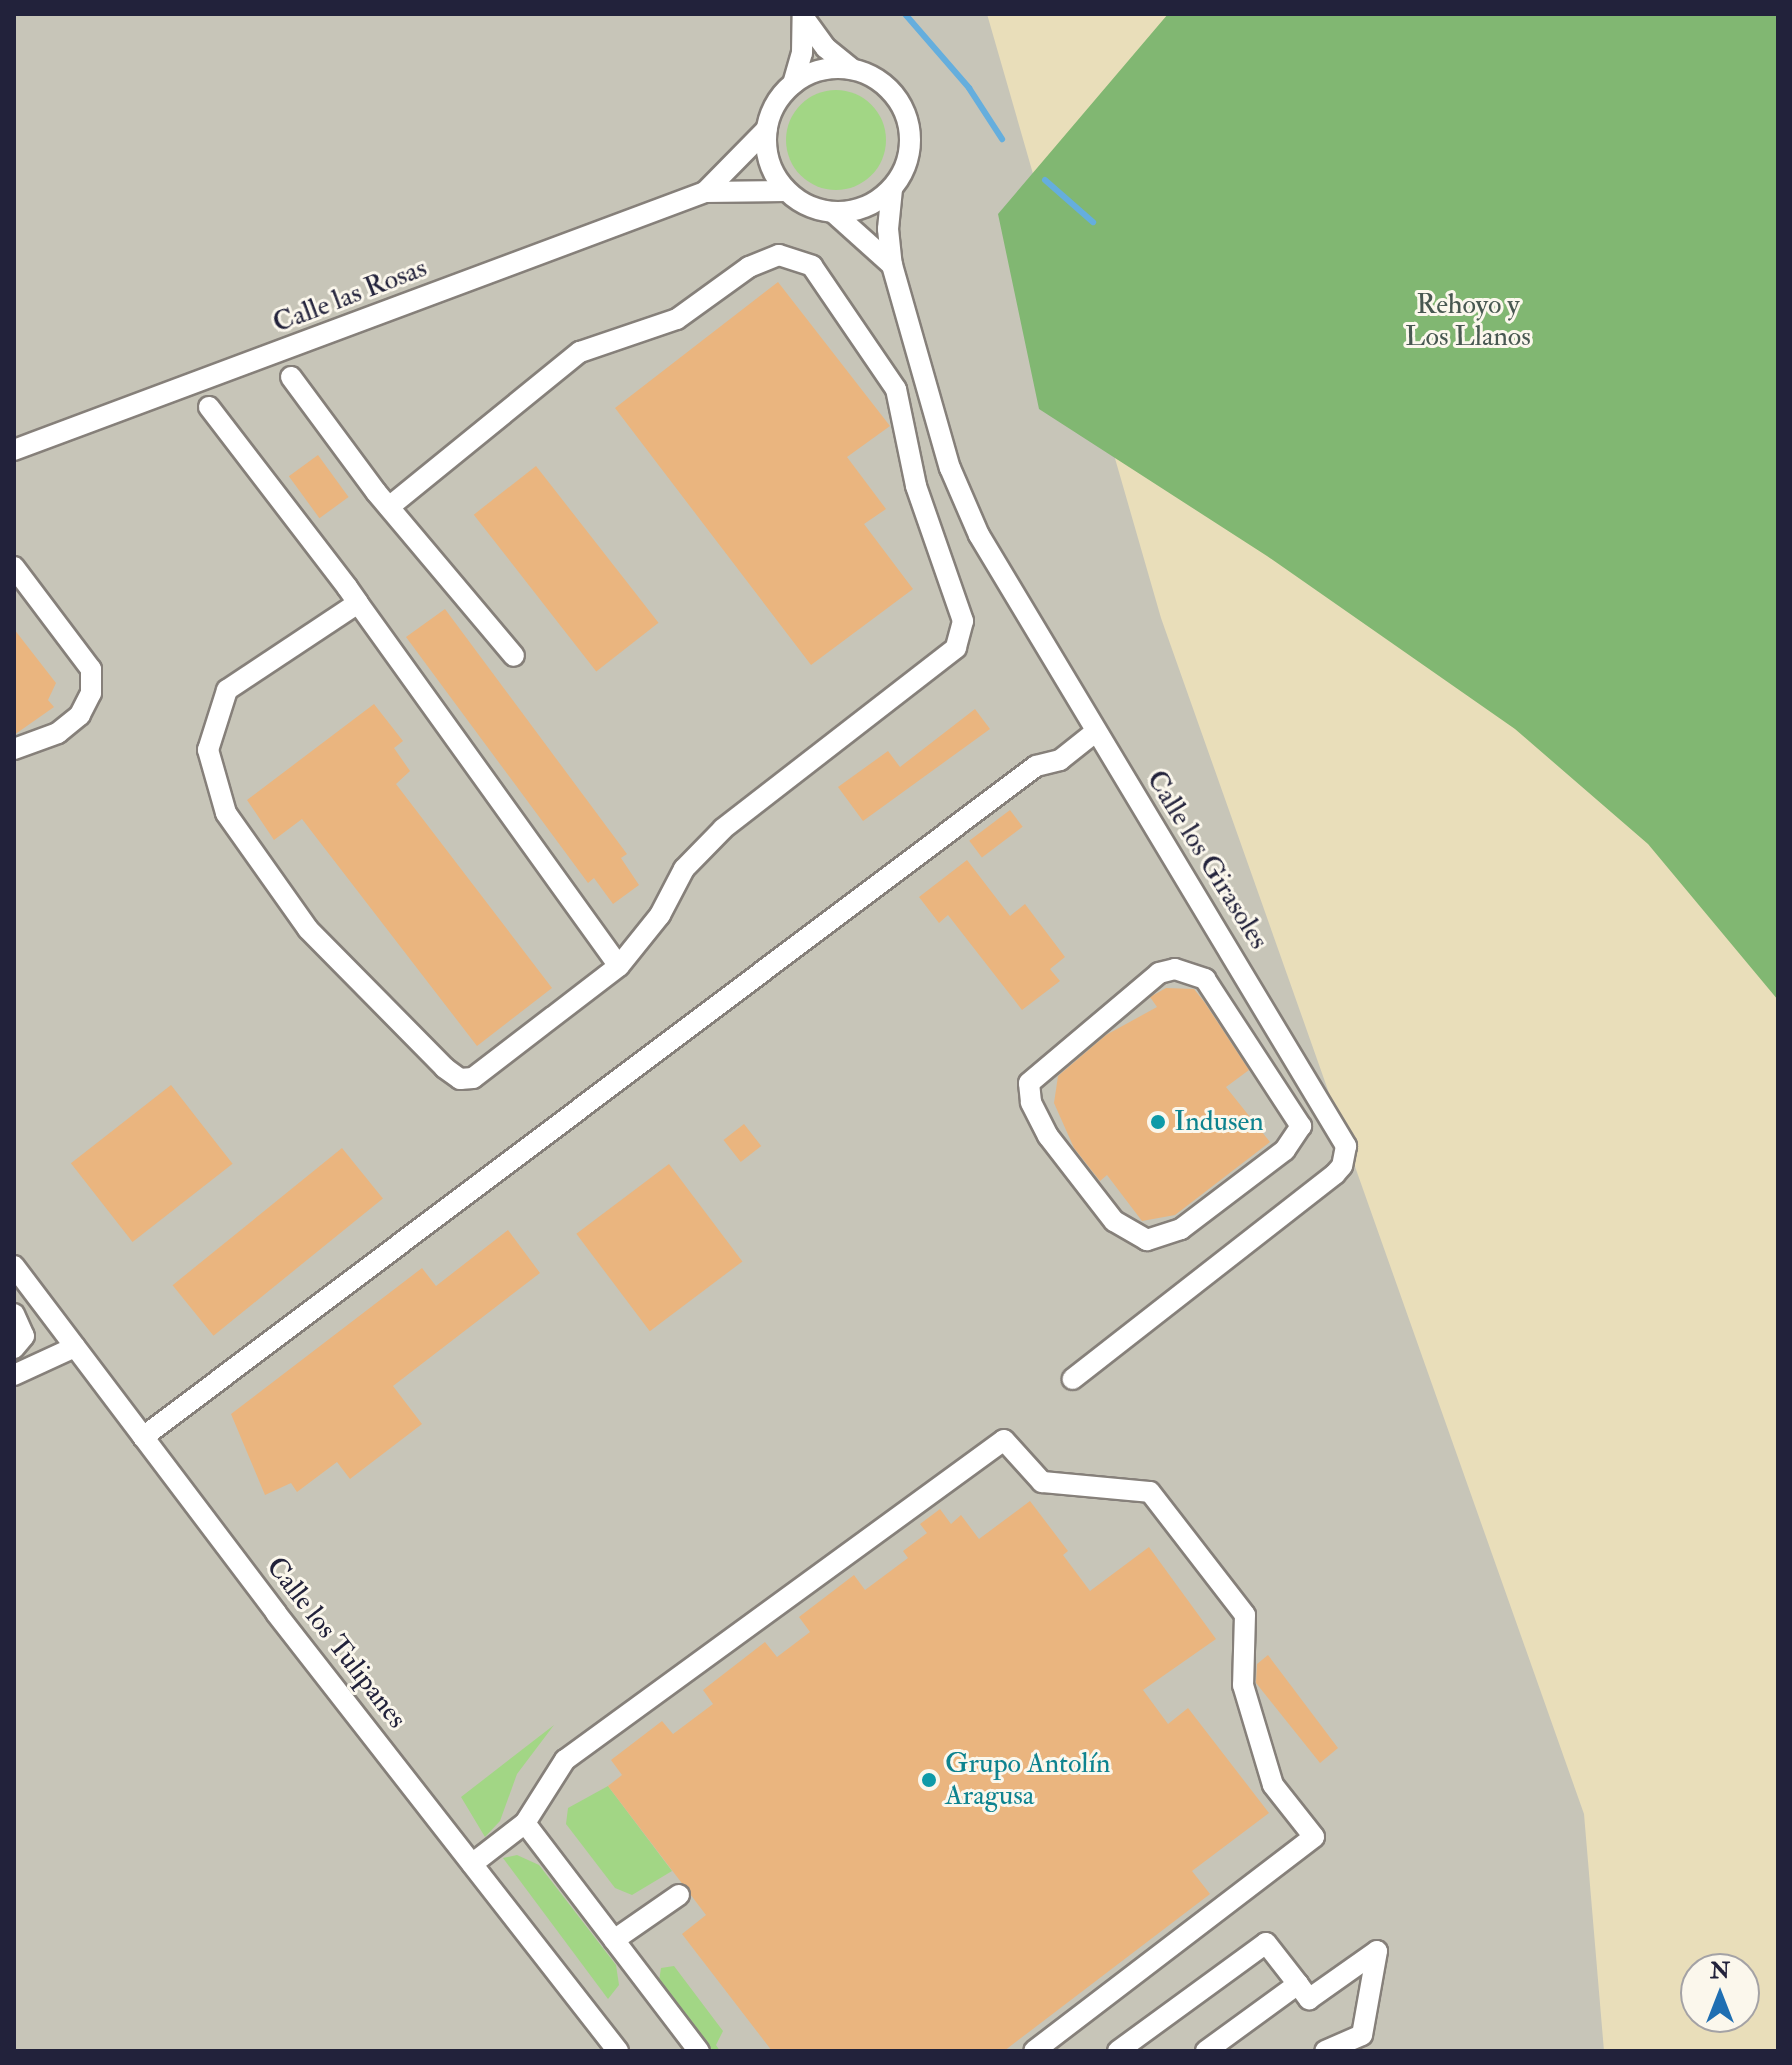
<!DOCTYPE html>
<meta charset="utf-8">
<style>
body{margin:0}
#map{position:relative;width:1792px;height:2065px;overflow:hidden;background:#e9deba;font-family:"IM FELL Double Pica",serif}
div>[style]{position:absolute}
.industrial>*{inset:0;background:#c7c5b8}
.green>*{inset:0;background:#a2d685}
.round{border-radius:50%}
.forest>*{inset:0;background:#81b772}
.stream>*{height:6px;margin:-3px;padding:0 3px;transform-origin:3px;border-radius:3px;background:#65aedd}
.building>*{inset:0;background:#eab57f;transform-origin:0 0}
.roads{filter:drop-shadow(2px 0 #86807a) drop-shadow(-2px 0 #86807a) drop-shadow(0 2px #86807a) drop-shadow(0 -2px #86807a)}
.minor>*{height:20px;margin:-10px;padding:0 10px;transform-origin:10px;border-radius:10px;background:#fff}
.minor>.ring{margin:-10px;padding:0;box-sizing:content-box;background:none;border:20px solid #fff;border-radius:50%}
.dots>*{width:22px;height:22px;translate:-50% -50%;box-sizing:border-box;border:4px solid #fbf7ec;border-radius:50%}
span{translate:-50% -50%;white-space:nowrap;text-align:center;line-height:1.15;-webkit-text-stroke:6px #fbf7ec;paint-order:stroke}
.street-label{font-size:28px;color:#22223b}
.park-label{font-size:28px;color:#485851}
.culture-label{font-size:28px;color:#0d838f}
.left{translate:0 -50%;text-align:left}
.frame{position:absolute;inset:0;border:16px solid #22223b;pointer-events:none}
.north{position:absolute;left:1680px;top:1953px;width:80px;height:80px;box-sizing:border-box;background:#fbf7ec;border:2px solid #a4a2a5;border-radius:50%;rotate:0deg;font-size:22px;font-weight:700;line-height:32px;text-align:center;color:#22223b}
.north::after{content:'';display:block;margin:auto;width:28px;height:36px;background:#1f6fb2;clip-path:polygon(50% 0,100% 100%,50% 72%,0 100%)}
</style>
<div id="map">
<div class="industrial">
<i style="clip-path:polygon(14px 14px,987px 14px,1161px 618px,1584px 1814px,1604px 2051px,14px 2051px)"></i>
</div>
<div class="green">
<i class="round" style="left:786px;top:90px;width:100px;height:100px"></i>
<i style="clip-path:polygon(554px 1725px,517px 1774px,500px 1821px,485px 1837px,461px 1797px)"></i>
<i style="clip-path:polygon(608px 1786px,672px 1871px,632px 1895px,615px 1888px,566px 1824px,568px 1808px)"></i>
<i style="clip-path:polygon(517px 1855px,539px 1865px,616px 1965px,619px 1985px,608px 1999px,503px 1858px)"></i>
<i style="clip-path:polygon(674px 1966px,723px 2031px,716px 2045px,720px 2051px,713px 2051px,659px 1981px,661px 1968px)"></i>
</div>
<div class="forest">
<i style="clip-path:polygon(1168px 14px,1778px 14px,1778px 1000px,1648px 844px,1515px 729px,1267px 556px,1039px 409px,998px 214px)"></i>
</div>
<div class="stream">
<i style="left:905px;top:14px;width:98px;rotate:49.1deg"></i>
<i style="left:969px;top:88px;width:61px;rotate:57.1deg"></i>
<i style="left:1045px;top:180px;width:64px;rotate:41.2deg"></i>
</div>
<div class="building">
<i style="clip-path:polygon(778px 282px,890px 426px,847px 457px,886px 509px,864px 524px,913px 589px,811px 665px,615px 408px)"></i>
<i style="left:318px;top:455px;width:52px;height:36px;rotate:54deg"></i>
<i style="left:536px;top:466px;width:199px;height:79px;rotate:52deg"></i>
<i style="clip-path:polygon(445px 609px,627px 854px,621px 858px,639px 885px,613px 904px,594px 878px,588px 883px,406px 637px)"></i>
<i style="clip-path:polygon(14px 629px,56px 683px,48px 700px,54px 707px,14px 735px)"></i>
<i style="clip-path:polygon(374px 704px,403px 741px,394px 748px,410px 771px,396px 784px,552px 988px,477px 1046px,302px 819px,274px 840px,247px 800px)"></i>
<i style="clip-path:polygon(975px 709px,990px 729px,863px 821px,838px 787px,888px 751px,900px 767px)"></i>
<i style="left:1010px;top:810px;width:21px;height:51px;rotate:53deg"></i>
<i style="clip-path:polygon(967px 860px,1010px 916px,1025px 904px,1065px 957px,1050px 969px,1060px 981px,1022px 1010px,948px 915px,939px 923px,919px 897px)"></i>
<i style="clip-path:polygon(1166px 988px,1194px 989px,1205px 1003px,1249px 1070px,1226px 1087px,1270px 1142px,1175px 1215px,1142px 1221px,1107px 1175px,1100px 1181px,1074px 1148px,1054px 1103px,1058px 1076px,1106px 1035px,1157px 1007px,1150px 997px)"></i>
<i style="left:171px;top:1085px;width:100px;height:127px;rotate:52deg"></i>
<i style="left:744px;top:1124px;width:28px;height:26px;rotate:52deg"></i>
<i style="left:342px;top:1148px;width:65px;height:218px;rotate:51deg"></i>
<i style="left:669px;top:1164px;width:122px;height:116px;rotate:53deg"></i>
<i style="clip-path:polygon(508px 1230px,540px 1273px,393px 1386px,422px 1424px,350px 1479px,337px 1462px,297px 1492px,291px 1483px,265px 1495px,231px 1414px,422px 1268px,436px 1286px)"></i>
<i style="clip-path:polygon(1030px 1501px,1068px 1551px,1063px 1555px,1090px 1591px,1149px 1547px,1216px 1639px,1143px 1690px,1168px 1724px,1188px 1708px,1269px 1813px,1192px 1871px,1210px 1894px,1004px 2051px,772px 2051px,682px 1934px,706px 1915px,608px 1786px,622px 1775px,611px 1760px,662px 1721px,673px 1734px,713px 1704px,703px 1690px,765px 1642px,777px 1657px,810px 1632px,799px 1617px,854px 1575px,865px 1590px,908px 1558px,903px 1551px,927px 1533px,920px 1524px,940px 1509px,951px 1524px,961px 1515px,979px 1539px)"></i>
<i style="clip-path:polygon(1268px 1655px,1338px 1748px,1320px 1763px,1256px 1683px,1257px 1664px)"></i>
</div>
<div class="roads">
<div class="minor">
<i style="left:804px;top:18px;width:37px;rotate:54deg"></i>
<i style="left:826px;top:48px;width:33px;rotate:39deg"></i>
<i class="ring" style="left:766px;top:68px;width:124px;height:124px"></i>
<i style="left:793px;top:84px;width:32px;rotate:-74deg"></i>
<i style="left:802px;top:53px;width:39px;rotate:-89deg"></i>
<i style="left:892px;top:189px;width:40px;rotate:95.7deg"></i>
<i style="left:888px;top:229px;width:36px;rotate:84deg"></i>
<i style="left:892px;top:265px;width:211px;rotate:74.1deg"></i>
<i style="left:950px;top:468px;width:73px;rotate:66.6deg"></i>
<i style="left:979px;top:535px;width:713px;rotate:59.01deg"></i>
<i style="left:1346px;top:1146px;width:20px;rotate:101deg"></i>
<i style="left:1342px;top:1166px;width:11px;rotate:131deg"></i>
<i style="left:1335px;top:1174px;width:333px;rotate:142deg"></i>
<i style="left:705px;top:192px;width:88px;rotate:-45.5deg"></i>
<i style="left:834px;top:213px;width:78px;rotate:41.9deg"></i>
<i style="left:291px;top:377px;width:143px;rotate:53.5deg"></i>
<i style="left:376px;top:492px;width:214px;rotate:49.9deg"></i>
<i style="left:209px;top:407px;width:227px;rotate:52.5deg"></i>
<i style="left:347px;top:587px;width:19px;rotate:55deg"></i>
<i style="left:358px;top:603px;width:447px;rotate:54.3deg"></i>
<i style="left:619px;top:966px;width:184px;rotate:142.5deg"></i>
<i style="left:473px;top:1078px;width:13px;rotate:176deg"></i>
<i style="left:460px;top:1079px;width:19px;rotate:-144deg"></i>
<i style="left:445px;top:1068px;width:195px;rotate:-134.6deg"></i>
<i style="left:308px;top:929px;width:142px;rotate:-125.3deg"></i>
<i style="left:226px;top:813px;width:66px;rotate:-105.9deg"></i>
<i style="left:208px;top:750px;width:63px;rotate:-72.4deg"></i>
<i style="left:227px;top:690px;width:157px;rotate:-33.6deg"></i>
<i style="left:14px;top:450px;width:738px;rotate:-20.47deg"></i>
<i style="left:705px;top:192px;width:81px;rotate:-0.7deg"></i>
<i style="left:389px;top:507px;width:246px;rotate:-39.1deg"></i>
<i style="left:580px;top:352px;width:102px;rotate:-18.8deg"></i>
<i style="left:677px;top:319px;width:89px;rotate:-35.8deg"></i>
<i style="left:749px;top:267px;width:32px;rotate:-22deg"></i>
<i style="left:779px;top:255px;width:35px;rotate:18deg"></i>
<i style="left:812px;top:266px;width:149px;rotate:55.7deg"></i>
<i style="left:896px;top:389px;width:99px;rotate:78.3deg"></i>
<i style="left:916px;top:486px;width:143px;rotate:70.8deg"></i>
<i style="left:963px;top:621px;width:28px;rotate:105deg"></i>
<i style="left:956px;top:648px;width:295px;rotate:142.2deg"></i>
<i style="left:723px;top:829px;width:56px;rotate:134.3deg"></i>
<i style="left:684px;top:869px;width:52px;rotate:117.6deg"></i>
<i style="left:660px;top:915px;width:65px;rotate:128.8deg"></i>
<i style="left:14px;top:567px;width:128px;rotate:53deg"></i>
<i style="left:91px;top:669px;width:24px;rotate:90deg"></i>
<i style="left:91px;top:693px;width:25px;rotate:117deg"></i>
<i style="left:80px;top:715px;width:28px;rotate:141deg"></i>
<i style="left:58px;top:733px;width:47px;rotate:160deg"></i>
<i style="left:1175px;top:969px;width:32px;rotate:18deg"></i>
<i style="left:1205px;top:979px;width:176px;rotate:56.9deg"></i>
<i style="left:1301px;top:1126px;width:29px;rotate:124deg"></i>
<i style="left:1285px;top:1150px;width:131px;rotate:142.8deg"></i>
<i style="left:1181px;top:1229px;width:36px;rotate:162deg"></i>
<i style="left:1147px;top:1240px;width:38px;rotate:-150deg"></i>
<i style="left:1114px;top:1221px;width:108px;rotate:-127.8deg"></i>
<i style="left:1048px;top:1136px;width:38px;rotate:-117deg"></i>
<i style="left:1031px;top:1102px;width:19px;rotate:-96deg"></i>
<i style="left:1029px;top:1083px;width:170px;rotate:-40.2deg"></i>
<i style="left:1159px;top:973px;width:16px;rotate:-14deg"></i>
<i style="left:14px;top:1266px;width:435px;rotate:52.9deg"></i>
<i style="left:276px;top:1613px;width:556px;rotate:52.02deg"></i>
<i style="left:14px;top:1314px;width:24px;rotate:66deg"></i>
<i style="left:24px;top:1336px;width:16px;rotate:130deg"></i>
<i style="left:14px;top:1375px;width:67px;rotate:-24.7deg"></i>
<i style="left:143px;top:1437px;width:1117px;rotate:-36.92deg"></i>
<i style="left:1036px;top:766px;width:25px;rotate:-14deg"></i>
<i style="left:1060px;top:760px;width:43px;rotate:-38.5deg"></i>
<i style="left:525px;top:1823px;width:287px;rotate:52.7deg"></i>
<i style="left:472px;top:1864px;width:67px;rotate:-37.7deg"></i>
<i style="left:525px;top:1823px;width:75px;rotate:-57.6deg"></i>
<i style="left:565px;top:1760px;width:543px;rotate:-36.09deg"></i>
<i style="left:1004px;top:1440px;width:57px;rotate:47.9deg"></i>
<i style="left:1042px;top:1482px;width:108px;rotate:5.3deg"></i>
<i style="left:1150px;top:1492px;width:155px;rotate:52.3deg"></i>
<i style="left:1245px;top:1615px;width:70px;rotate:91.6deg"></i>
<i style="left:1243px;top:1685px;width:104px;rotate:73.3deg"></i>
<i style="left:1273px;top:1785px;width:66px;rotate:51.7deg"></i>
<i style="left:1314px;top:1837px;width:352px;rotate:142.6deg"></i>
<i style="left:614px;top:1940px;width:79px;rotate:-34.7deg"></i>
<i style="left:1298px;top:1984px;width:19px;rotate:54deg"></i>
<i style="left:1309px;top:1999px;width:83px;rotate:-35.2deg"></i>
<i style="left:1377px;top:1951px;width:85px;rotate:100.1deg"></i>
<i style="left:1362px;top:2035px;width:40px;rotate:156.6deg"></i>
<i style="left:1118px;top:2051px;width:183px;rotate:-36.1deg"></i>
<i style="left:1266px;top:1943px;width:52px;rotate:52deg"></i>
<i style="left:1298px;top:1984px;width:114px;rotate:143.9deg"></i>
</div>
</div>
<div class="dots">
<i style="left:1158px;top:1122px;background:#0f9aa8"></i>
<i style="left:929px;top:1780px;background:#0f9aa8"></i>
</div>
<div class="street-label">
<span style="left:350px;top:296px;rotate:-21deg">Calle las Rosas</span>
<span style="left:1207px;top:860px;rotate:58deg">Calle los Girasoles</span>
<span style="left:336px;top:1643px;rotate:52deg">Calle los Tulipanes</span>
</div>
<div class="park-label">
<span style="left:1468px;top:321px">Rehoyo y<br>Los Llanos</span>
</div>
<div class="culture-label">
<span class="left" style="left:1174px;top:1122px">Indusen</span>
<span class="left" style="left:945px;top:1780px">Grupo Antolín<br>Aragusa</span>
</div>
<div class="frame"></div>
<div class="north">N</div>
</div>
